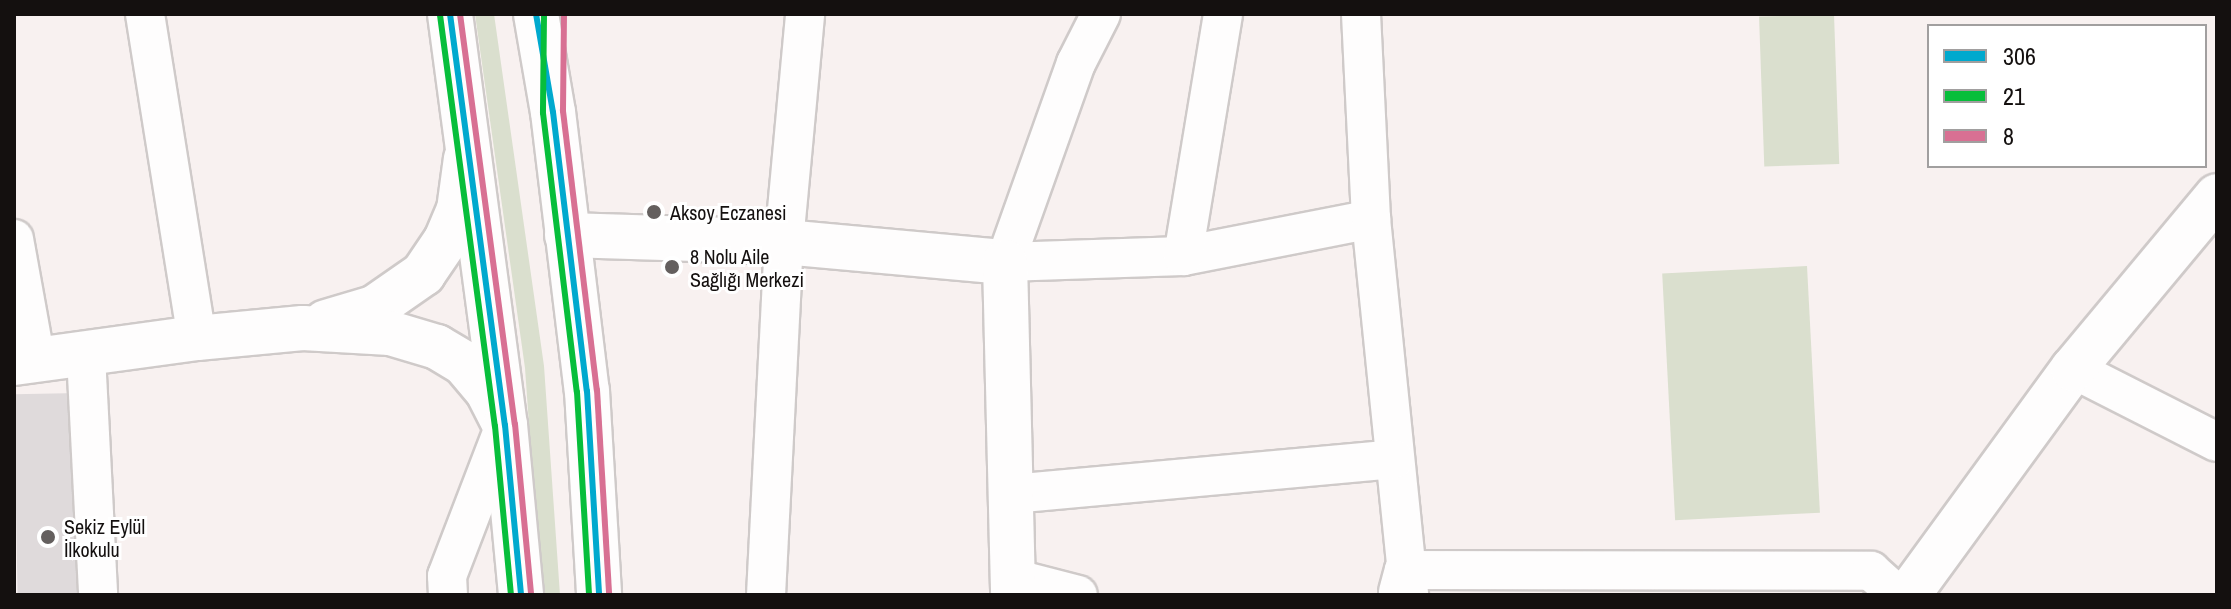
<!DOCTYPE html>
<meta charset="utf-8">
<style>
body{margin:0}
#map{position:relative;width:2231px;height:609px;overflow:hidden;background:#f8f1f0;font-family:"Archivo Narrow",sans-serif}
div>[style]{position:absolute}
.green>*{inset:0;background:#dadfce;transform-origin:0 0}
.building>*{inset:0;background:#dfdadb;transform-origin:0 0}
.roads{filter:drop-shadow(2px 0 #cfcac9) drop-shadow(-2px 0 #cfcac9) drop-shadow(0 2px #cfcac9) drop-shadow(0 -2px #cfcac9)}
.street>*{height:38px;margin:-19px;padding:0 19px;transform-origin:19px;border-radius:19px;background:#fefdfd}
.secondary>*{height:44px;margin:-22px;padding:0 22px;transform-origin:22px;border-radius:22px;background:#fefdfd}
.highway>*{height:44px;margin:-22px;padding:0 22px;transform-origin:22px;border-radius:22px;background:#fefdfd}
.bus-1>*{height:6px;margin:-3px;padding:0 3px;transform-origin:3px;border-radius:3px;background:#00a9ce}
.bus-2>*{height:6px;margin:-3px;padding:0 3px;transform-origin:3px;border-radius:3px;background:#07be3b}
.bus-3>*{height:6px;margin:-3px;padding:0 3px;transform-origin:3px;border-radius:3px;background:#d87093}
.dots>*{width:22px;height:22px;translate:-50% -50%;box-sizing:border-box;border:4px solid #fff;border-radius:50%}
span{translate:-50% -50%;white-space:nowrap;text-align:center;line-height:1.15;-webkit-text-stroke:6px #fff;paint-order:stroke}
.poi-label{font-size:20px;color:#14100f}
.left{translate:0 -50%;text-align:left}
.frame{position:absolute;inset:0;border:16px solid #14100f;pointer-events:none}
.legend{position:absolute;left:1927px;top:24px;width:280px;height:144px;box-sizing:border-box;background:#fff;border:2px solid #a19f9f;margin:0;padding:10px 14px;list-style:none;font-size:24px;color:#14100f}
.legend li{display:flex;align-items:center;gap:16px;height:40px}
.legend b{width:40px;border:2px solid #a19f9f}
</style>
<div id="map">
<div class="green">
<i style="clip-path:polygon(475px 14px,494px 14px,544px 366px,560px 595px,541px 595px,525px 368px)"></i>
<i style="left:1834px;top:14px;width:150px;height:75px;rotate:88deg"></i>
<i style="left:1807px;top:266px;width:247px;height:145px;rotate:87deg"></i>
</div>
<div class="building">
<i style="left:79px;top:393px;width:202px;height:65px;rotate:89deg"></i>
</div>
<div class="roads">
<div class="street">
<i style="left:145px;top:14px;width:328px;rotate:80.9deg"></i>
<i style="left:1101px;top:14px;width:55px;rotate:117deg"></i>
<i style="left:1076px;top:63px;width:211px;rotate:109.6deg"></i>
<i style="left:1005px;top:262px;width:178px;rotate:-1.9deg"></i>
<i style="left:1183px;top:256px;width:192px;rotate:-11.1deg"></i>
<i style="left:1361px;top:14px;width:205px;rotate:87.2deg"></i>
<i style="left:1371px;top:219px;width:378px;rotate:84.2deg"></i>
<i style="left:14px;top:239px;width:124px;rotate:79.8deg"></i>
<i style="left:1183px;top:256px;width:245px;rotate:-80.6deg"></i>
<i style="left:86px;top:355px;width:240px;rotate:87.1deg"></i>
<i style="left:2073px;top:369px;width:161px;rotate:26.9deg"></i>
<i style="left:1011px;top:494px;width:385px;rotate:-5.2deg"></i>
<i style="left:1012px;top:578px;width:68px;rotate:14.4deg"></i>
<i style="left:1398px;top:592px;width:23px;rotate:-75deg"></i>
<i style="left:1404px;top:570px;width:467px;rotate:0.1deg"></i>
<i style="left:1871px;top:571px;width:36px;rotate:42deg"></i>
<i style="left:448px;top:595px;width:19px;rotate:-93deg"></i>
<i style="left:447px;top:576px;width:162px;rotate:-69deg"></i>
<i style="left:766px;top:595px;width:353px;rotate:-87.1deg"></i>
<i style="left:784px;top:242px;width:229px;rotate:-84.7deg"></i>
</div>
<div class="secondary">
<i style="left:567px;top:235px;width:217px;rotate:1.8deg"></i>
<i style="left:784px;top:242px;width:222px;rotate:5.2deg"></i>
<i style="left:1005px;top:262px;width:333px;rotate:88.6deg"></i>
<i style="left:326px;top:322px;width:50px;rotate:-16.3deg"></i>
<i style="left:374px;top:308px;width:60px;rotate:-34.8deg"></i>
<i style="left:423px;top:274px;width:41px;rotate:-55.9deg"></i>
<i style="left:446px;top:240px;width:33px;rotate:-67deg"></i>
<i style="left:459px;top:210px;width:52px;rotate:-82.3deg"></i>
<i style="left:14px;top:363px;width:185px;rotate:-7.8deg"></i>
<i style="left:197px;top:338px;width:106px;rotate:-5.4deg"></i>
<i style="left:303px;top:328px;width:87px;rotate:3.3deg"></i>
<i style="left:390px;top:333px;width:49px;rotate:16.6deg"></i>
<i style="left:437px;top:347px;width:31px;rotate:31deg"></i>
<i style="left:464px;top:363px;width:38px;rotate:50deg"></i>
<i style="left:488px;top:392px;width:37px;rotate:63deg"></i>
<i style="left:1908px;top:595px;width:280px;rotate:-53.9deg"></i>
<i style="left:2073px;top:369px;width:225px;rotate:-50.2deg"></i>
</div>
<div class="highway">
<i style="left:450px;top:14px;width:415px;rotate:82.4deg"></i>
<i style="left:505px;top:425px;width:171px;rotate:84.6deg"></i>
<i style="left:536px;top:14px;width:99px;rotate:80.2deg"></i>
<i style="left:553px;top:112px;width:281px;rotate:83.1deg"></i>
<i style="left:587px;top:391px;width:204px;rotate:86.6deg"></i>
</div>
</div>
<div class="bus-1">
<i style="left:450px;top:14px;width:415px;rotate:82.4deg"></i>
<i style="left:505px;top:425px;width:171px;rotate:84.6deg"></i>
<i style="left:536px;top:14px;width:99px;rotate:80.2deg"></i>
<i style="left:553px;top:112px;width:281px;rotate:83.1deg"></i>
<i style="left:587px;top:391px;width:204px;rotate:86.6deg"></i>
</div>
<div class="bus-2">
<i style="left:544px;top:14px;width:99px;rotate:90.6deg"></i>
<i style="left:543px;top:113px;width:281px;rotate:83.1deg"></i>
<i style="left:577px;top:392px;width:203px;rotate:86.6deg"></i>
<i style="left:440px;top:15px;width:415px;rotate:82.4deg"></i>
<i style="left:495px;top:426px;width:170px;rotate:84.6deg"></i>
</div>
<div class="bus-3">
<i style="left:460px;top:14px;width:414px;rotate:82.4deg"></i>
<i style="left:515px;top:424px;width:171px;rotate:84.6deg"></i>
<i style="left:564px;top:14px;width:97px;rotate:90.6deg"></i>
<i style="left:563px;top:111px;width:281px;rotate:83.1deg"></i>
<i style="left:597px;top:390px;width:204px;rotate:86.6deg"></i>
</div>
<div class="dots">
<i style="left:654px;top:212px;background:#645f5e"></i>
<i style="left:672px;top:267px;background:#645f5e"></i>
<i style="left:48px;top:537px;background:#645f5e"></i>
</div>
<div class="poi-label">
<span class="left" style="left:670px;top:212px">Aksoy Eczanesi</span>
<span class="left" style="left:690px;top:268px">8 Nolu Aile<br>Sağlığı Merkezi</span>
<span class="left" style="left:64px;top:538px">Sekiz Eylül<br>İlkokulu</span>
</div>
<div class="frame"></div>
<ul class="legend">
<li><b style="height:10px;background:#00a9ce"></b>306</li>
<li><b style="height:10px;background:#07be3b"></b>21</li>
<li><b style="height:10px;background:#d87093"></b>8</li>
</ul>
</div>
